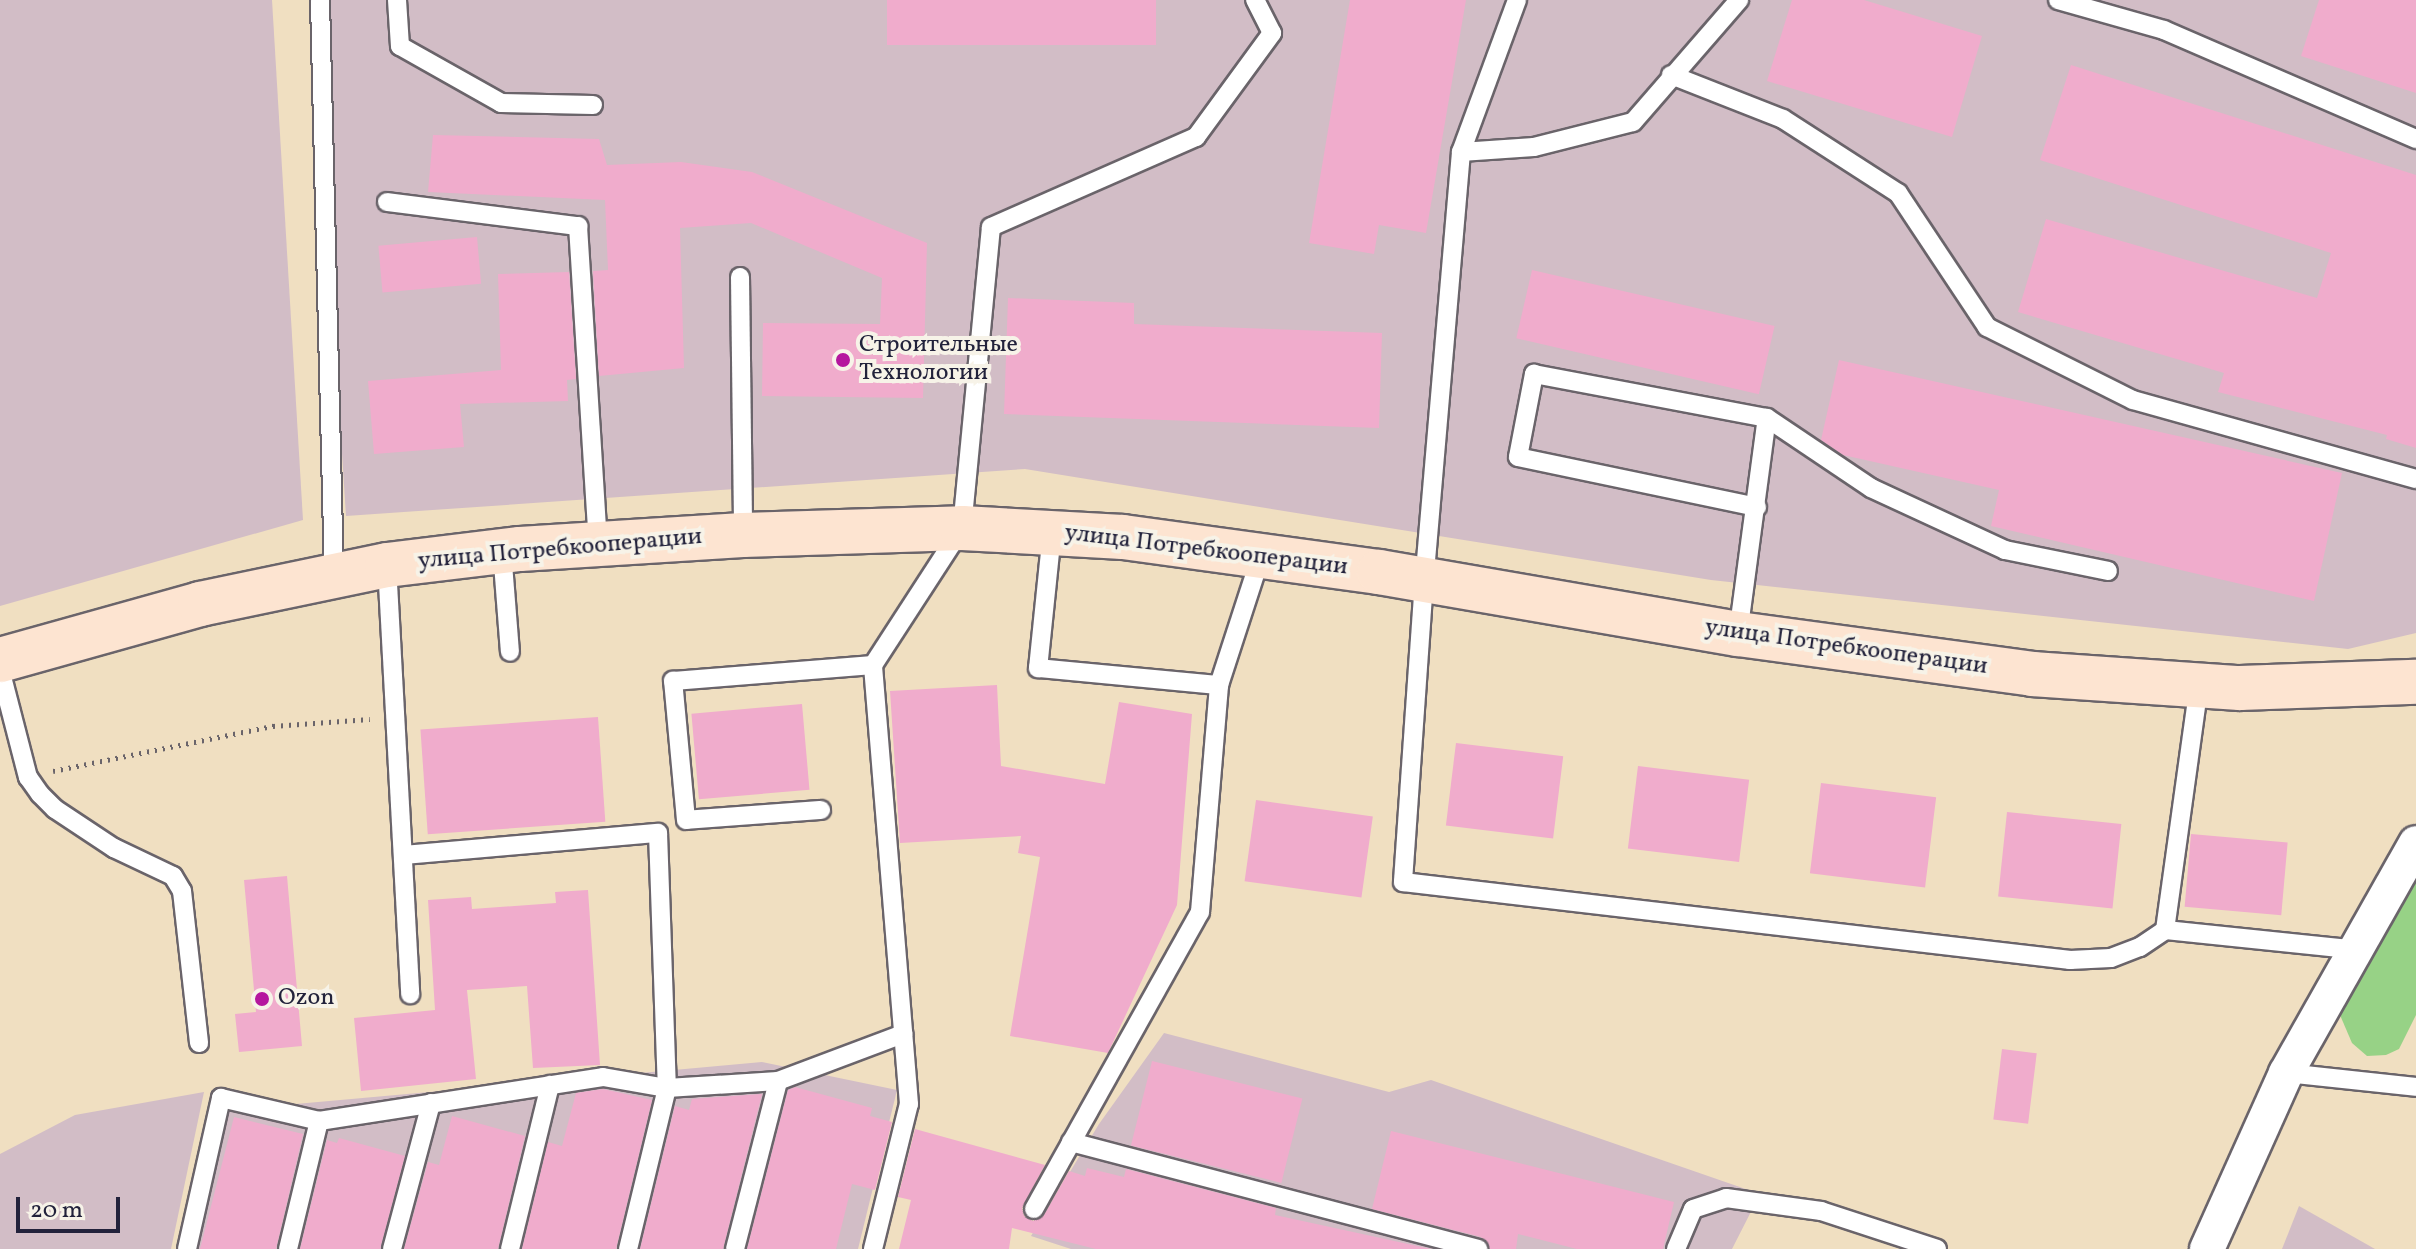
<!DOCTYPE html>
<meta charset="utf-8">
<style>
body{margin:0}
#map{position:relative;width:2416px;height:1249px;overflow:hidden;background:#f0dfc1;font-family:Vollkorn,serif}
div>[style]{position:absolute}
.industrial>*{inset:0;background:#d2bdc6}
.green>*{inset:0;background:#97d286}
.building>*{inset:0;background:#f0accc;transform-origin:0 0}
.path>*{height:5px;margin-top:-2.5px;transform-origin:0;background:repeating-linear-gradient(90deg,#6a646a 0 2px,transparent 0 8px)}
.roads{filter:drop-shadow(2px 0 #6a646a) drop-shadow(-2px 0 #6a646a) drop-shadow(0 2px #6a646a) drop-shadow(0 -2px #6a646a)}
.lane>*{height:18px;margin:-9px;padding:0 9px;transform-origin:9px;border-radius:9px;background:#fff}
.street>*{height:34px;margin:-17px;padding:0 17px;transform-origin:17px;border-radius:17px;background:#fff}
.secondary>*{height:44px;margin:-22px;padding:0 22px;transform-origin:22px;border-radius:22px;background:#fde4d1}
.dots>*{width:22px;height:22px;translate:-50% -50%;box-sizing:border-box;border:4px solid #f7f3e8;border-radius:50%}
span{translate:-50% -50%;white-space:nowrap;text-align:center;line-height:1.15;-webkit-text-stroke:8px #f7f3e8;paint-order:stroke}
.poi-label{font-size:24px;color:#22223b}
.left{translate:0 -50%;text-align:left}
.street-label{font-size:24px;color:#22223b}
.scale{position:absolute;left:16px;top:1197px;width:104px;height:36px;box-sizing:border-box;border:4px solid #22223b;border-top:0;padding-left:10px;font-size:24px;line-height:28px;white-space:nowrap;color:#22223b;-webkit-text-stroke:6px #f7f3e8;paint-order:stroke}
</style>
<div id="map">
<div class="industrial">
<i style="clip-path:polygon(0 0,272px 0,303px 520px,0 606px)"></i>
<i style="clip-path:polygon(313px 0,2416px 0,2416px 633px,2348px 649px,1711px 580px,1025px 469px,346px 516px)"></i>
<i style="clip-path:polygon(1164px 1033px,1389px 1092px,1431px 1080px,1760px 1194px,1732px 1249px,1071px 1249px,1031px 1236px,1099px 1124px)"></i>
<i style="clip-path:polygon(762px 1062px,897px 1090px,858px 1249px,192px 1249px,219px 1111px)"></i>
<i style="clip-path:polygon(204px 1092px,171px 1249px,0 1249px,0 1154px,75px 1115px)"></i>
<i style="clip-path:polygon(2299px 1206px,2375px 1249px,2282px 1249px)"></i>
</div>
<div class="green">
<i style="clip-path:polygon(2416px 881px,2416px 1015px,2399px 1049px,2386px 1055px,2367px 1056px,2352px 1043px,2340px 1015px)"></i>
</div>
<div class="building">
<i style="left:887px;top:0;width:269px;height:45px"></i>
<i style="clip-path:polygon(1350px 0,1466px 0,1426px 233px,1379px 225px,1374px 254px,1309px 243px)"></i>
<i style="clip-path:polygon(1792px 0,1864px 0,1982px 36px,1952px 137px,1767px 81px)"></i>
<i style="clip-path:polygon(2319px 0,2416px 0,2416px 93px,2301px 56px)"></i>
<i style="clip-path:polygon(2071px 65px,2416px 175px,2416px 448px,2386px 439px,2387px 435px,2218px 392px,2224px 373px,2018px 312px,2046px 219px,2317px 298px,2331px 253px,2040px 160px)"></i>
<i style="clip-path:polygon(433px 135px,599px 139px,607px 165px,681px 162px,752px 172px,927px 243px,923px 398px,762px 396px,763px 323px,880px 324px,882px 278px,751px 223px,680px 228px,684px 368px,599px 376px,593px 271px,608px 270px,605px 200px,428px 192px)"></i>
<i style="left:477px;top:237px;width:47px;height:99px;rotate:85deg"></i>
<i style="left:1532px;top:270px;width:249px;height:70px;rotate:13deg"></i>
<i style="clip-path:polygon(569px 272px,576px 379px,567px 380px,568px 401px,460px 404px,464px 447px,374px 454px,368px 381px,501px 370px,498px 274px)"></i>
<i style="clip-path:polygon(1008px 298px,1134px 303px,1134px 324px,1382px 333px,1379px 428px,1004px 414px)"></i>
<i style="clip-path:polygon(1839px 360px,2342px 473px,2314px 601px,1991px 526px,1999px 490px,1843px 455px,1821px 440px)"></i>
<i style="clip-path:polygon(997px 685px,1001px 766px,1105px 784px,1119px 702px,1192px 714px,1177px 905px,1108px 1053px,1010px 1036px,1040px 857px,1018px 853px,1021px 836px,900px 843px,890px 691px)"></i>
<i style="left:802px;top:704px;width:86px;height:111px;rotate:85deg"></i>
<i style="left:598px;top:717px;width:105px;height:178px;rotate:86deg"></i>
<i style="left:1456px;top:743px;width:108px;height:83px;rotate:7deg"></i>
<i style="left:1638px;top:766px;width:112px;height:83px;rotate:7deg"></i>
<i style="left:1821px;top:783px;width:116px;height:91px;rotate:7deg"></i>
<i style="left:1256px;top:800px;width:118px;height:82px;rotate:8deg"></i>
<i style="left:2007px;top:812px;width:115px;height:85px;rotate:6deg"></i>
<i style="left:2191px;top:834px;width:97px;height:73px;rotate:5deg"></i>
<i style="clip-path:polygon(287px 876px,302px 1046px,239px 1052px,235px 1014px,256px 1012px,244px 880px)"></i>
<i style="clip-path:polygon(588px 890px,600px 1065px,533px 1068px,527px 986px,467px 990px,476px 1079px,361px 1091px,354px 1018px,435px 1010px,428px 900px,471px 897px,472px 909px,556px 903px,555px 892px)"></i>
<i style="left:2002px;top:1049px;width:35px;height:71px;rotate:7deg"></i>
<i style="left:1152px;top:1061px;width:155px;height:87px;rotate:14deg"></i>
<i style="clip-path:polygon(795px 1087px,872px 1108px,870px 1116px,892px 1122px,875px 1190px,852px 1184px,836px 1249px,747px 1249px,788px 1090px)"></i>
<i style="clip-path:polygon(603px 1089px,652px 1100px,616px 1249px,522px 1249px,548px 1142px,562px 1146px,576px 1093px)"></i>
<i style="clip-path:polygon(762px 1094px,723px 1249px,640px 1249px,675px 1106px,689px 1110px,692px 1099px)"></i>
<i style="clip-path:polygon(452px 1116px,525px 1136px,498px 1249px,404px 1249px,428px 1162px,439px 1165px)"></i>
<i style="clip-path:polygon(234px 1117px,303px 1134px,276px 1249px,200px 1249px)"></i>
<i style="clip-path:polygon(915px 1129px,1045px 1165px,1022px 1208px,1024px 1216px,1033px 1221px,1044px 1215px,1069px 1171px,1085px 1176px,1087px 1168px,1124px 1177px,1126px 1169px,1276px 1208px,1275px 1215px,1431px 1249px,1096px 1249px,1012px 1228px,1009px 1249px,899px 1249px,911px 1200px,898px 1197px)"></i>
<i style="clip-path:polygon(1391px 1131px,1674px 1202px,1663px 1249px,1577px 1249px,1518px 1234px,1516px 1249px,1490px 1249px,1481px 1237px,1372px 1209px)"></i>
<i style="clip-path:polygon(339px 1138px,405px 1156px,380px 1249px,300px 1249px,327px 1140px,337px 1143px)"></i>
</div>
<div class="path">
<i style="left:53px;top:771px;width:225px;rotate:-11.6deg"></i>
<i style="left:273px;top:726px;width:97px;rotate:-4.1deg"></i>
</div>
<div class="roads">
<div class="lane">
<i style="left:320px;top:0;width:575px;rotate:88.61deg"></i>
<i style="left:397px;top:0;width:46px;rotate:86.3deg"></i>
<i style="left:400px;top:46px;width:116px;rotate:29.4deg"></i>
<i style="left:501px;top:103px;width:92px;rotate:1.2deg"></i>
<i style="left:1517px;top:0;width:162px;rotate:110.2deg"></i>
<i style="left:1461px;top:152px;width:431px;rotate:94.9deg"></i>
<i style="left:1424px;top:581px;width:302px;rotate:94deg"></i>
<i style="left:1403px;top:882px;width:672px;rotate:6.67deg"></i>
<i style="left:2070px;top:960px;width:41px;rotate:-2.8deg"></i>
<i style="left:2111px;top:958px;width:31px;rotate:-21deg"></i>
<i style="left:2140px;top:947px;width:30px;rotate:-34deg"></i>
<i style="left:2165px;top:930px;width:193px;rotate:5.9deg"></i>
<i style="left:2058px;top:0;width:110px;rotate:15.8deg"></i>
<i style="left:2164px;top:30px;width:275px;rotate:23.4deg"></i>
<i style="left:1671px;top:75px;width:120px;rotate:21.4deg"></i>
<i style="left:1783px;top:119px;width:137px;rotate:32.8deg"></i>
<i style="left:1898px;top:193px;width:161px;rotate:56.4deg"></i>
<i style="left:1987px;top:327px;width:163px;rotate:26.6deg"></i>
<i style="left:2133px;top:400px;width:294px;rotate:15.6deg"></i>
<i style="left:1461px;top:152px;width:73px;rotate:-3.9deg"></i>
<i style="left:1534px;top:147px;width:102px;rotate:-14.2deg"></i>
<i style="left:1633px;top:122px;width:162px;rotate:-49deg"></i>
<i style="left:387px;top:202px;width:193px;rotate:7.2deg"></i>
<i style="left:578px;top:226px;width:319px;rotate:86.4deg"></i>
<i style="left:740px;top:277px;width:258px;rotate:89.3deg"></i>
<i style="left:1757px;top:507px;width:244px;rotate:-168.2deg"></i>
<i style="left:1518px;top:457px;width:85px;rotate:-79.1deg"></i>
<i style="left:1534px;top:374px;width:237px;rotate:10.7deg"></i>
<i style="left:1767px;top:418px;width:125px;rotate:33.9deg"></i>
<i style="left:1871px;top:488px;width:148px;rotate:24.8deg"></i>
<i style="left:2005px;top:550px;width:105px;rotate:11.5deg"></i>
<i style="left:1052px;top:533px;width:136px;rotate:95.9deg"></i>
<i style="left:1038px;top:668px;width:182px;rotate:5.4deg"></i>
<i style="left:502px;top:551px;width:101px;rotate:85.5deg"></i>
<i style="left:387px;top:565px;width:430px;rotate:86.9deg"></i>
<i style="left:1738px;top:634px;width:218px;rotate:-82.4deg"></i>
<i style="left:0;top:669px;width:112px;rotate:75.5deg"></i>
<i style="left:28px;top:777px;width:21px;rotate:55deg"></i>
<i style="left:40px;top:794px;width:21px;rotate:45deg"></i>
<i style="left:55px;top:809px;width:71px;rotate:33.5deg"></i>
<i style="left:114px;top:848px;width:65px;rotate:25.4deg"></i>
<i style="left:173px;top:876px;width:17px;rotate:59deg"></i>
<i style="left:182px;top:891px;width:153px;rotate:83.6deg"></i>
<i style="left:821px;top:810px;width:135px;rotate:175.8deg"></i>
<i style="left:686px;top:820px;width:140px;rotate:-95.3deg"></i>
<i style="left:673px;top:681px;width:201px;rotate:-4.6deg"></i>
<i style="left:873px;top:665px;width:163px;rotate:-57deg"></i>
<i style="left:962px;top:528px;width:302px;rotate:-84.5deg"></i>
<i style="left:991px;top:227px;width:224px;rotate:-23.7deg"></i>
<i style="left:1196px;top:137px;width:129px;rotate:-53.8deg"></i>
<i style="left:1272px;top:33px;width:37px;rotate:-117deg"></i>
<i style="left:404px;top:855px;width:255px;rotate:-5deg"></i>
<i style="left:658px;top:833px;width:255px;rotate:88deg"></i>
<i style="left:667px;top:1088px;width:166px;rotate:103.6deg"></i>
<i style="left:2165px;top:930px;width:246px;rotate:-82.1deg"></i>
<i style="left:2286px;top:1073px;width:131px;rotate:6.1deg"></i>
<i style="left:1071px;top:1142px;width:421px;rotate:14.7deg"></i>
<i style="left:1034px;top:1209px;width:340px;rotate:-60.8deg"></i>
<i style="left:1200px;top:912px;width:228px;rotate:-85.2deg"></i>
<i style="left:1219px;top:685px;width:136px;rotate:-72deg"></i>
<i style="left:187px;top:1249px;width:155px;rotate:-77.3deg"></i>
<i style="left:221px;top:1098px;width:101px;rotate:13.2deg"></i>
<i style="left:319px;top:1121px;width:287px;rotate:-8.8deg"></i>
<i style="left:603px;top:1077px;width:65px;rotate:9.8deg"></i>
<i style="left:667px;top:1088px;width:111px;rotate:-3.6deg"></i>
<i style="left:778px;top:1081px;width:134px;rotate:-20.6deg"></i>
<i style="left:288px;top:1249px;width:132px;rotate:-76.4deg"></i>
<i style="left:392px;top:1249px;width:151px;rotate:-75deg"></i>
<i style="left:510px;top:1249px;width:169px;rotate:-76.3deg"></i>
<i style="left:735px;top:1249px;width:173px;rotate:-75.6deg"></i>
<i style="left:873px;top:1249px;width:149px;rotate:-76.1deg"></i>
<i style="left:909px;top:1104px;width:440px;rotate:-94.7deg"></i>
<i style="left:1676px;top:1249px;width:43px;rotate:-67deg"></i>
<i style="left:1693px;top:1209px;width:35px;rotate:-18deg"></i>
<i style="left:1726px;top:1198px;width:96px;rotate:7.8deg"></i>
<i style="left:1821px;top:1211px;width:122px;rotate:18.1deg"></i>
</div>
<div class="street">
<i style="left:2207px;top:1249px;width:193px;rotate:-65.8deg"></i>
<i style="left:2286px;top:1073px;width:264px;rotate:-60.5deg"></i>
</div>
<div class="secondary">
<i style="left:0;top:660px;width:208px;rotate:-15.6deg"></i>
<i style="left:200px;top:604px;width:191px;rotate:-11.8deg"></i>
<i style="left:387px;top:565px;width:134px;rotate:-6.9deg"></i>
<i style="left:520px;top:549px;width:223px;rotate:-3.6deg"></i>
<i style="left:743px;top:535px;width:219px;rotate:-1.8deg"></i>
<i style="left:962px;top:528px;width:161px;rotate:3.2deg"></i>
<i style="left:1123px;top:537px;width:258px;rotate:7.8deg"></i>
<i style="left:1379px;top:572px;width:364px;rotate:9.8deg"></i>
<i style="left:1738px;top:634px;width:297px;rotate:7.7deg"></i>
<i style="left:2032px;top:674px;width:208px;rotate:3.9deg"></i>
<i style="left:2240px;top:688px;width:176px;rotate:-2deg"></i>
</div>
</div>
<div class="dots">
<i style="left:843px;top:360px;background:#b5179e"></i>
<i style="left:262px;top:999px;background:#b5179e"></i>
</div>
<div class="poi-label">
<span class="left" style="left:859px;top:360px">Строительные<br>Технологии</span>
<span class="left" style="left:278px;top:999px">Ozon</span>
</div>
<div class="street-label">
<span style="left:560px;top:550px;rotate:-5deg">улица Потребкооперации</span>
<span style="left:1206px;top:551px;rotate:7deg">улица Потребкооперации</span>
<span style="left:1846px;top:648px;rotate:8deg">улица Потребкооперации</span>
</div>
<div class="scale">20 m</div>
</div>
